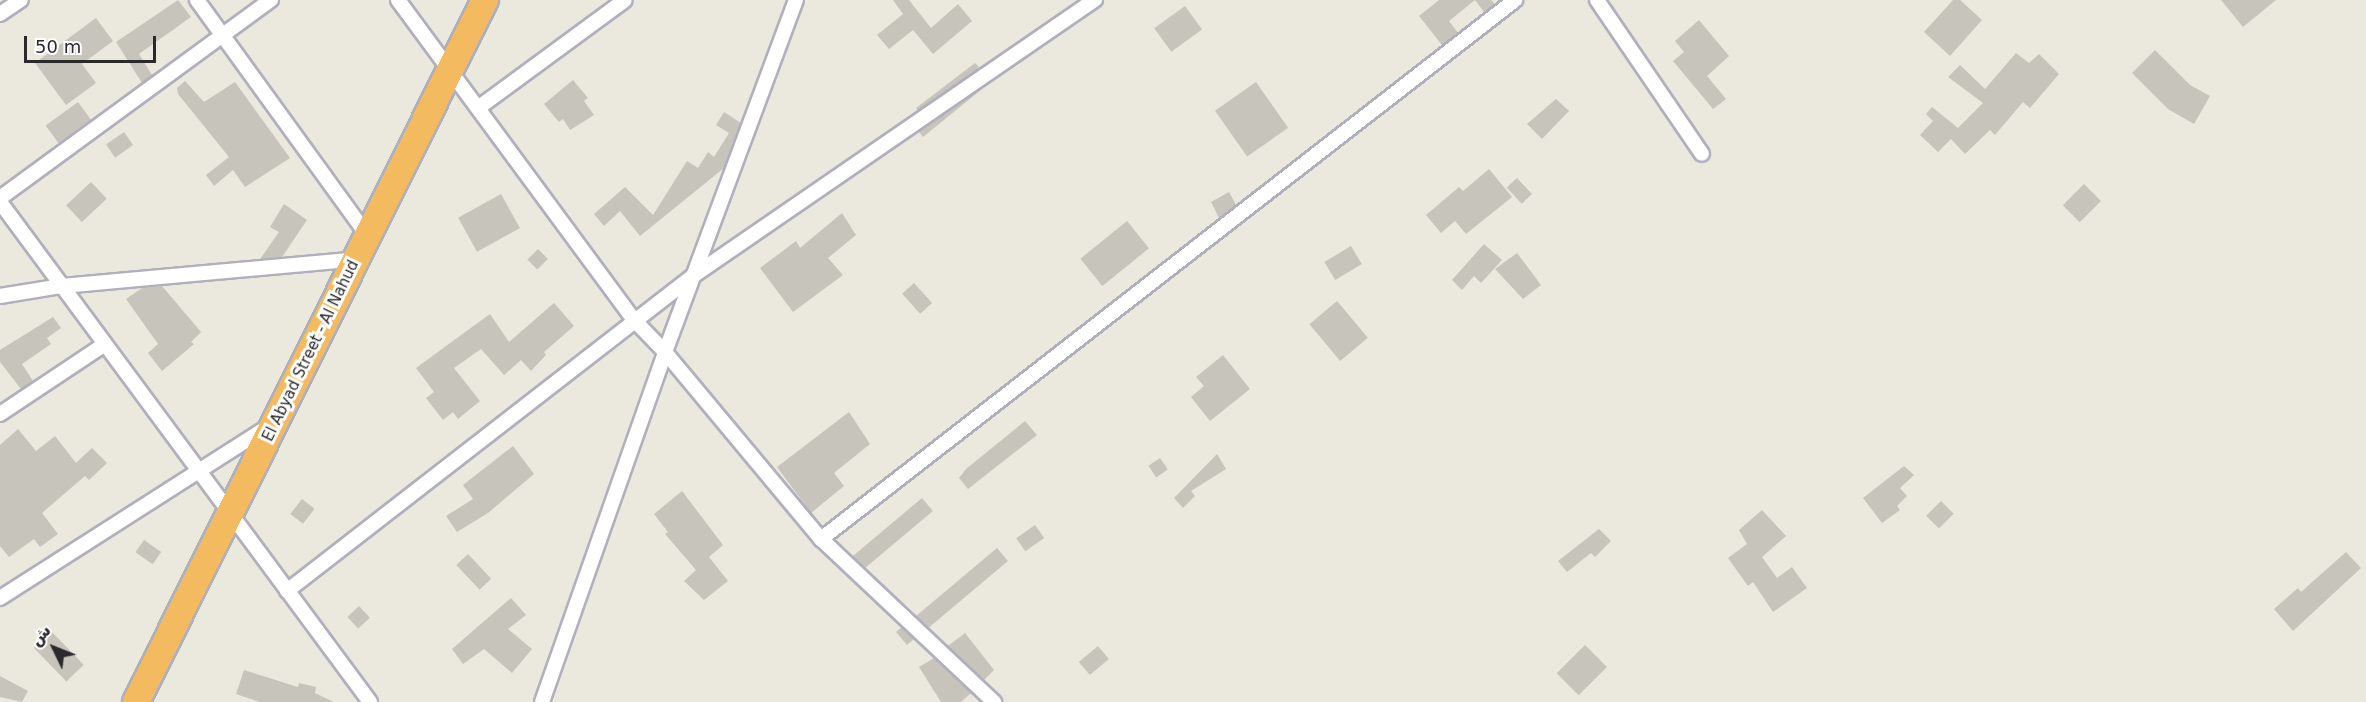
<!DOCTYPE html>
<meta charset="utf-8">
<style>
body{margin:0}
#map{position:relative;width:2366px;height:702px;overflow:hidden;background:#ebe8dd;font-family:"DejaVu Sans","Noto Naskh Arabic",sans-serif}
div>[style]{position:absolute}
.building>*{inset:0;background:#c7c4bc;transform-origin:0 0}
.roads{filter:drop-shadow(2px 0 #b0b0bd) drop-shadow(-2px 0 #b0b0bd) drop-shadow(0 2px #b0b0bd) drop-shadow(0 -2px #b0b0bd)}
.street>*{height:14px;margin:-7px;padding:0 7px;transform-origin:7px;border-radius:7px;background:#fff}
.highway>*{height:26px;margin:-13px;padding:0 13px;transform-origin:13px;border-radius:13px;background:#f3ba60}
span{translate:-50% -50%;white-space:nowrap;text-align:center;line-height:1.15;-webkit-text-stroke:6px #fff;paint-order:stroke}
.street-label{font-size:15px;color:#2a2a2a}
.north{position:absolute;left:24px;top:618px;width:60px;height:60px;-webkit-text-stroke:4px #fff;paint-order:stroke;rotate:313deg;font-size:16px;font-weight:700;line-height:24px;text-align:center;color:#2a2a2a}
.north::after{content:'';display:block;margin:auto;width:21px;height:27px;background:#2a2a2a;clip-path:polygon(50% 0,100% 100%,50% 72%,0 100%)}
.scale{position:absolute;left:24px;top:36px;width:132px;height:27px;box-sizing:border-box;border:3px solid #2a2a2a;border-top:0;padding-left:8px;font-size:18px;line-height:21px;white-space:nowrap;color:#2a2a2a;-webkit-text-stroke:4px #fff;paint-order:stroke}
</style>
<div id="map">
<div class="building">
<i style="clip-path:polygon(178px 0,191px 17px,139px 54px,152px 75px,142px 83px,116px 42px)"></i>
<i style="clip-path:polygon(893px 0,909px 0,931px 28px,958px 4px,972px 21px,933px 54px,913px 30px,889px 49px,877px 35px,903px 14px)"></i>
<i style="clip-path:polygon(1439px 0,1491px 0,1495px 4px,1484px 12px,1475px 0,1449px 21px,1458px 33px,1442px 45px,1419px 16px)"></i>
<i style="clip-path:polygon(1953px 0,1960px 0,1982px 20px,1950px 56px,1924px 32px)"></i>
<i style="clip-path:polygon(2221px 0,2276px 0,2243px 27px)"></i>
<i style="left:1185px;top:6px;width:29px;height:38px;rotate:54deg"></i>
<i style="clip-path:polygon(96px 18px,113px 41px,82px 64px,96px 83px,66px 105px,35px 63px)"></i>
<i style="clip-path:polygon(1699px 20px,1729px 56px,1707px 76px,1726px 99px,1713px 109px,1673px 61px,1684px 52px,1675px 41px)"></i>
<i style="clip-path:polygon(2155px 50px,2190px 85px,2210px 96px,2194px 124px,2168px 109px,2132px 73px)"></i>
<i style="clip-path:polygon(2016px 53px,2029px 63px,2039px 54px,2059px 74px,2030px 108px,2023px 102px,1995px 135px,1990px 130px,1965px 154px,1951px 139px,1938px 152px,1920px 135px,1933px 121px,1926px 114px,1932px 107px,1958px 128px,1983px 103px,1948px 77px,1960px 65px,1985px 89px)"></i>
<i style="clip-path:polygon(975px 63px,980px 68px,918px 111px,916px 108px)"></i>
<i style="clip-path:polygon(573px 80px,588px 98px,584px 101px,594px 115px,570px 130px,563px 119px,559px 122px,544px 104px)"></i>
<i style="clip-path:polygon(185px 81px,204px 102px,235px 82px,290px 158px,245px 187px,233px 170px,214px 186px,206px 175px,229px 157px,178px 94px,177px 88px)"></i>
<i style="left:1256px;top:82px;width:56px;height:50px;rotate:55deg"></i>
<i style="clip-path:polygon(987px 85px,923px 137px,919px 132px)"></i>
<i style="clip-path:polygon(1556px 99px,1569px 111px,1542px 139px,1527px 124px)"></i>
<i style="left:78px;top:102px;width:22px;height:40px;rotate:54deg"></i>
<i style="clip-path:polygon(724px 112px,741px 123px,724px 168px,640px 236px,620px 211px,604px 226px,594px 214px,625px 187px,653px 215px,687px 161px,698px 168px,708px 152px,714px 157px,729px 133px,716px 125px)"></i>
<i style="left:124px;top:132px;width:16px;height:22px;rotate:55deg"></i>
<i style="clip-path:polygon(1489px 169px,1512px 197px,1466px 234px,1455px 221px,1441px 233px,1426px 215px,1459px 187px,1463px 191px)"></i>
<i style="left:1517px;top:178px;width:22px;height:14px;rotate:47deg"></i>
<i style="left:91px;top:182px;width:23px;height:34px;rotate:47deg"></i>
<i style="left:2084px;top:184px;width:24px;height:30px;rotate:45deg"></i>
<i style="clip-path:polygon(1229px 192px,1236px 205px,1219px 218px,1211px 202px)"></i>
<i style="left:501px;top:194px;width:39px;height:49px;rotate:61deg"></i>
<i style="clip-path:polygon(284px 204px,307px 220px,282px 257px,260px 259px,279px 232px,270px 227px)"></i>
<i style="clip-path:polygon(842px 213px,856px 235px,828px 258px,843px 275px,793px 312px,760px 268px,796px 241px,800px 248px)"></i>
<i style="left:1127px;top:221px;width:35px;height:60px;rotate:51deg"></i>
<i style="clip-path:polygon(1484px 244px,1502px 260px,1481px 283px,1474px 276px,1462px 290px,1452px 280px)"></i>
<i style="left:1351px;top:246px;width:21px;height:31px;rotate:59deg"></i>
<i style="left:538px;top:249px;width:14px;height:15px;rotate:45deg"></i>
<i style="clip-path:polygon(1517px 253px,1541px 285px,1523px 299px,1495px 269px)"></i>
<i style="left:914px;top:283px;width:27px;height:16px;rotate:48deg"></i>
<i style="clip-path:polygon(162px 286px,201px 332px,191px 342px,194px 344px,162px 371px,148px 353px,158px 344px,126px 299px,142px 288px)"></i>
<i style="left:1337px;top:301px;width:48px;height:36px;rotate:50deg"></i>
<i style="clip-path:polygon(554px 303px,574px 326px,544px 352px,546px 355px,531px 371px,521px 360px,504px 375px,481px 349px,454px 368px,480px 401px,458px 419px,453px 412px,443px 420px,426px 398px,434px 392px,416px 368px,490px 314px,509px 342px)"></i>
<i style="clip-path:polygon(53px 317px,61px 328px,47px 338px,51px 344px,22px 364px,33px 381px,21px 389px,0 362px,0 350px)"></i>
<i style="clip-path:polygon(1223px 355px,1250px 389px,1210px 421px,1191px 397px,1204px 386px,1196px 377px)"></i>
<i style="clip-path:polygon(849px 412px,870px 444px,834px 473px,844px 486px,811px 513px,777px 467px)"></i>
<i style="clip-path:polygon(1025px 421px,1037px 435px,968px 489px,959px 478px,966px 469px)"></i>
<i style="clip-path:polygon(18px 429px,36px 451px,55px 436px,76px 463px,92px 448px,107px 463px,89px 480px,85px 476px,42px 513px,58px 534px,40px 547px,34px 539px,9px 557px,0 546px,0 445px)"></i>
<i style="clip-path:polygon(513px 446px,534px 474px,488px 513px,457px 532px,446px 516px,473px 499px,463px 485px)"></i>
<i style="clip-path:polygon(1217px 454px,1226px 469px,1191px 491px,1195px 496px,1183px 508px,1174px 498px)"></i>
<i style="left:1160px;top:458px;width:14px;height:14px;rotate:56deg"></i>
<i style="clip-path:polygon(1904px 466px,1914px 475px,1900px 488px,1907px 496px,1897px 506px,1900px 510px,1882px 523px,1863px 498px)"></i>
<i style="clip-path:polygon(682px 491px,723px 545px,709px 557px,728px 581px,704px 600px,684px 581px,696px 570px,665px 534px,668px 532px,654px 514px)"></i>
<i style="left:922px;top:498px;width:17px;height:91px;rotate:50deg"></i>
<i style="left:302px;top:499px;width:16px;height:19px;rotate:38deg"></i>
<i style="left:1941px;top:501px;width:18px;height:21px;rotate:45deg"></i>
<i style="clip-path:polygon(1762px 510px,1786px 536px,1762px 557px,1777px 578px,1792px 567px,1807px 588px,1773px 612px,1753px 582px,1748px 586px,1728px 558px,1747px 544px,1739px 530px)"></i>
<i style="left:1035px;top:525px;width:16px;height:23px;rotate:55deg"></i>
<i style="clip-path:polygon(1599px 529px,1611px 541px,1595px 557px,1591px 553px,1567px 572px,1558px 561px)"></i>
<i style="left:144px;top:540px;width:21px;height:15px;rotate:35deg"></i>
<i style="left:997px;top:548px;width:17px;height:106px;rotate:50deg"></i>
<i style="clip-path:polygon(2346px 552px,2361px 568px,2293px 631px,2274px 609px,2298px 588px,2301px 592px)"></i>
<i style="left:468px;top:554px;width:34px;height:16px;rotate:47deg"></i>
<i style="clip-path:polygon(511px 598px,526px 615px,508px 629px,532px 649px,512px 673px,484px 649px,463px 664px,452px 649px)"></i>
<i style="left:359px;top:606px;width:16px;height:16px;rotate:47deg"></i>
<i style="clip-path:polygon(902px 627px,914px 639px,907px 645px,896px 632px)"></i>
<i style="left:51px;top:631px;width:47px;height:24px;rotate:46deg"></i>
<i style="clip-path:polygon(965px 633px,994px 670px,984px 680px,948px 646px)"></i>
<i style="left:1585px;top:645px;width:31px;height:40px;rotate:45deg"></i>
<i style="left:1098px;top:646px;width:17px;height:25px;rotate:50deg"></i>
<i style="clip-path:polygon(934px 658px,971px 693px,961px 702px,941px 702px,919px 667px)"></i>
<i style="clip-path:polygon(244px 670px,298px 687px,299px 683px,316px 687px,315px 693px,334px 702px,260px 702px,236px 694px)"></i>
<i style="clip-path:polygon(0 676px,28px 691px,22px 702px,0 697px)"></i>
</div>
<div class="roads">
<div class="street">
<i style="left:197px;top:0;width:291px;rotate:54.1deg"></i>
<i style="left:398px;top:0;width:399px;rotate:53.6deg"></i>
<i style="left:635px;top:321px;width:43px;rotate:45.9deg"></i>
<i style="left:665px;top:352px;width:244px;rotate:50.2deg"></i>
<i style="left:821px;top:539px;width:238px;rotate:43.3deg"></i>
<i style="left:1597px;top:0;width:186px;rotate:55.7deg"></i>
<i style="left:0;top:14px;width:25px;rotate:-34deg"></i>
<i style="left:478px;top:108px;width:182px;rotate:-36.3deg"></i>
<i style="left:0;top:198px;width:336px;rotate:-36.2deg"></i>
<i style="left:0;top:202px;width:622px;rotate:53.5deg"></i>
<i style="left:0;top:296px;width:63px;rotate:-9.2deg"></i>
<i style="left:62px;top:286px;width:296px;rotate:-5.2deg"></i>
<i style="left:0;top:414px;width:126px;rotate:-33.7deg"></i>
<i style="left:821px;top:539px;width:879px;rotate:-37.83deg"></i>
<i style="left:287px;top:591px;width:514px;rotate:-37.81deg"></i>
<i style="left:693px;top:276px;width:488px;rotate:-34.5deg"></i>
<i style="left:0;top:598px;width:321px;rotate:-32.6deg"></i>
<i style="left:542px;top:702px;width:371px;rotate:-70.6deg"></i>
<i style="left:665px;top:352px;width:376px;rotate:-69.6deg"></i>
</div>
<div class="highway">
<i style="left:136px;top:702px;width:784px;rotate:-63.57deg"></i>
</div>
</div>
<div class="street-label">
<span style="left:311px;top:351px;rotate:-64deg">El Abyad Street - Al Nahud</span>
</div>
<div class="north">ش</div>
<div class="scale">50 m</div>
</div>
